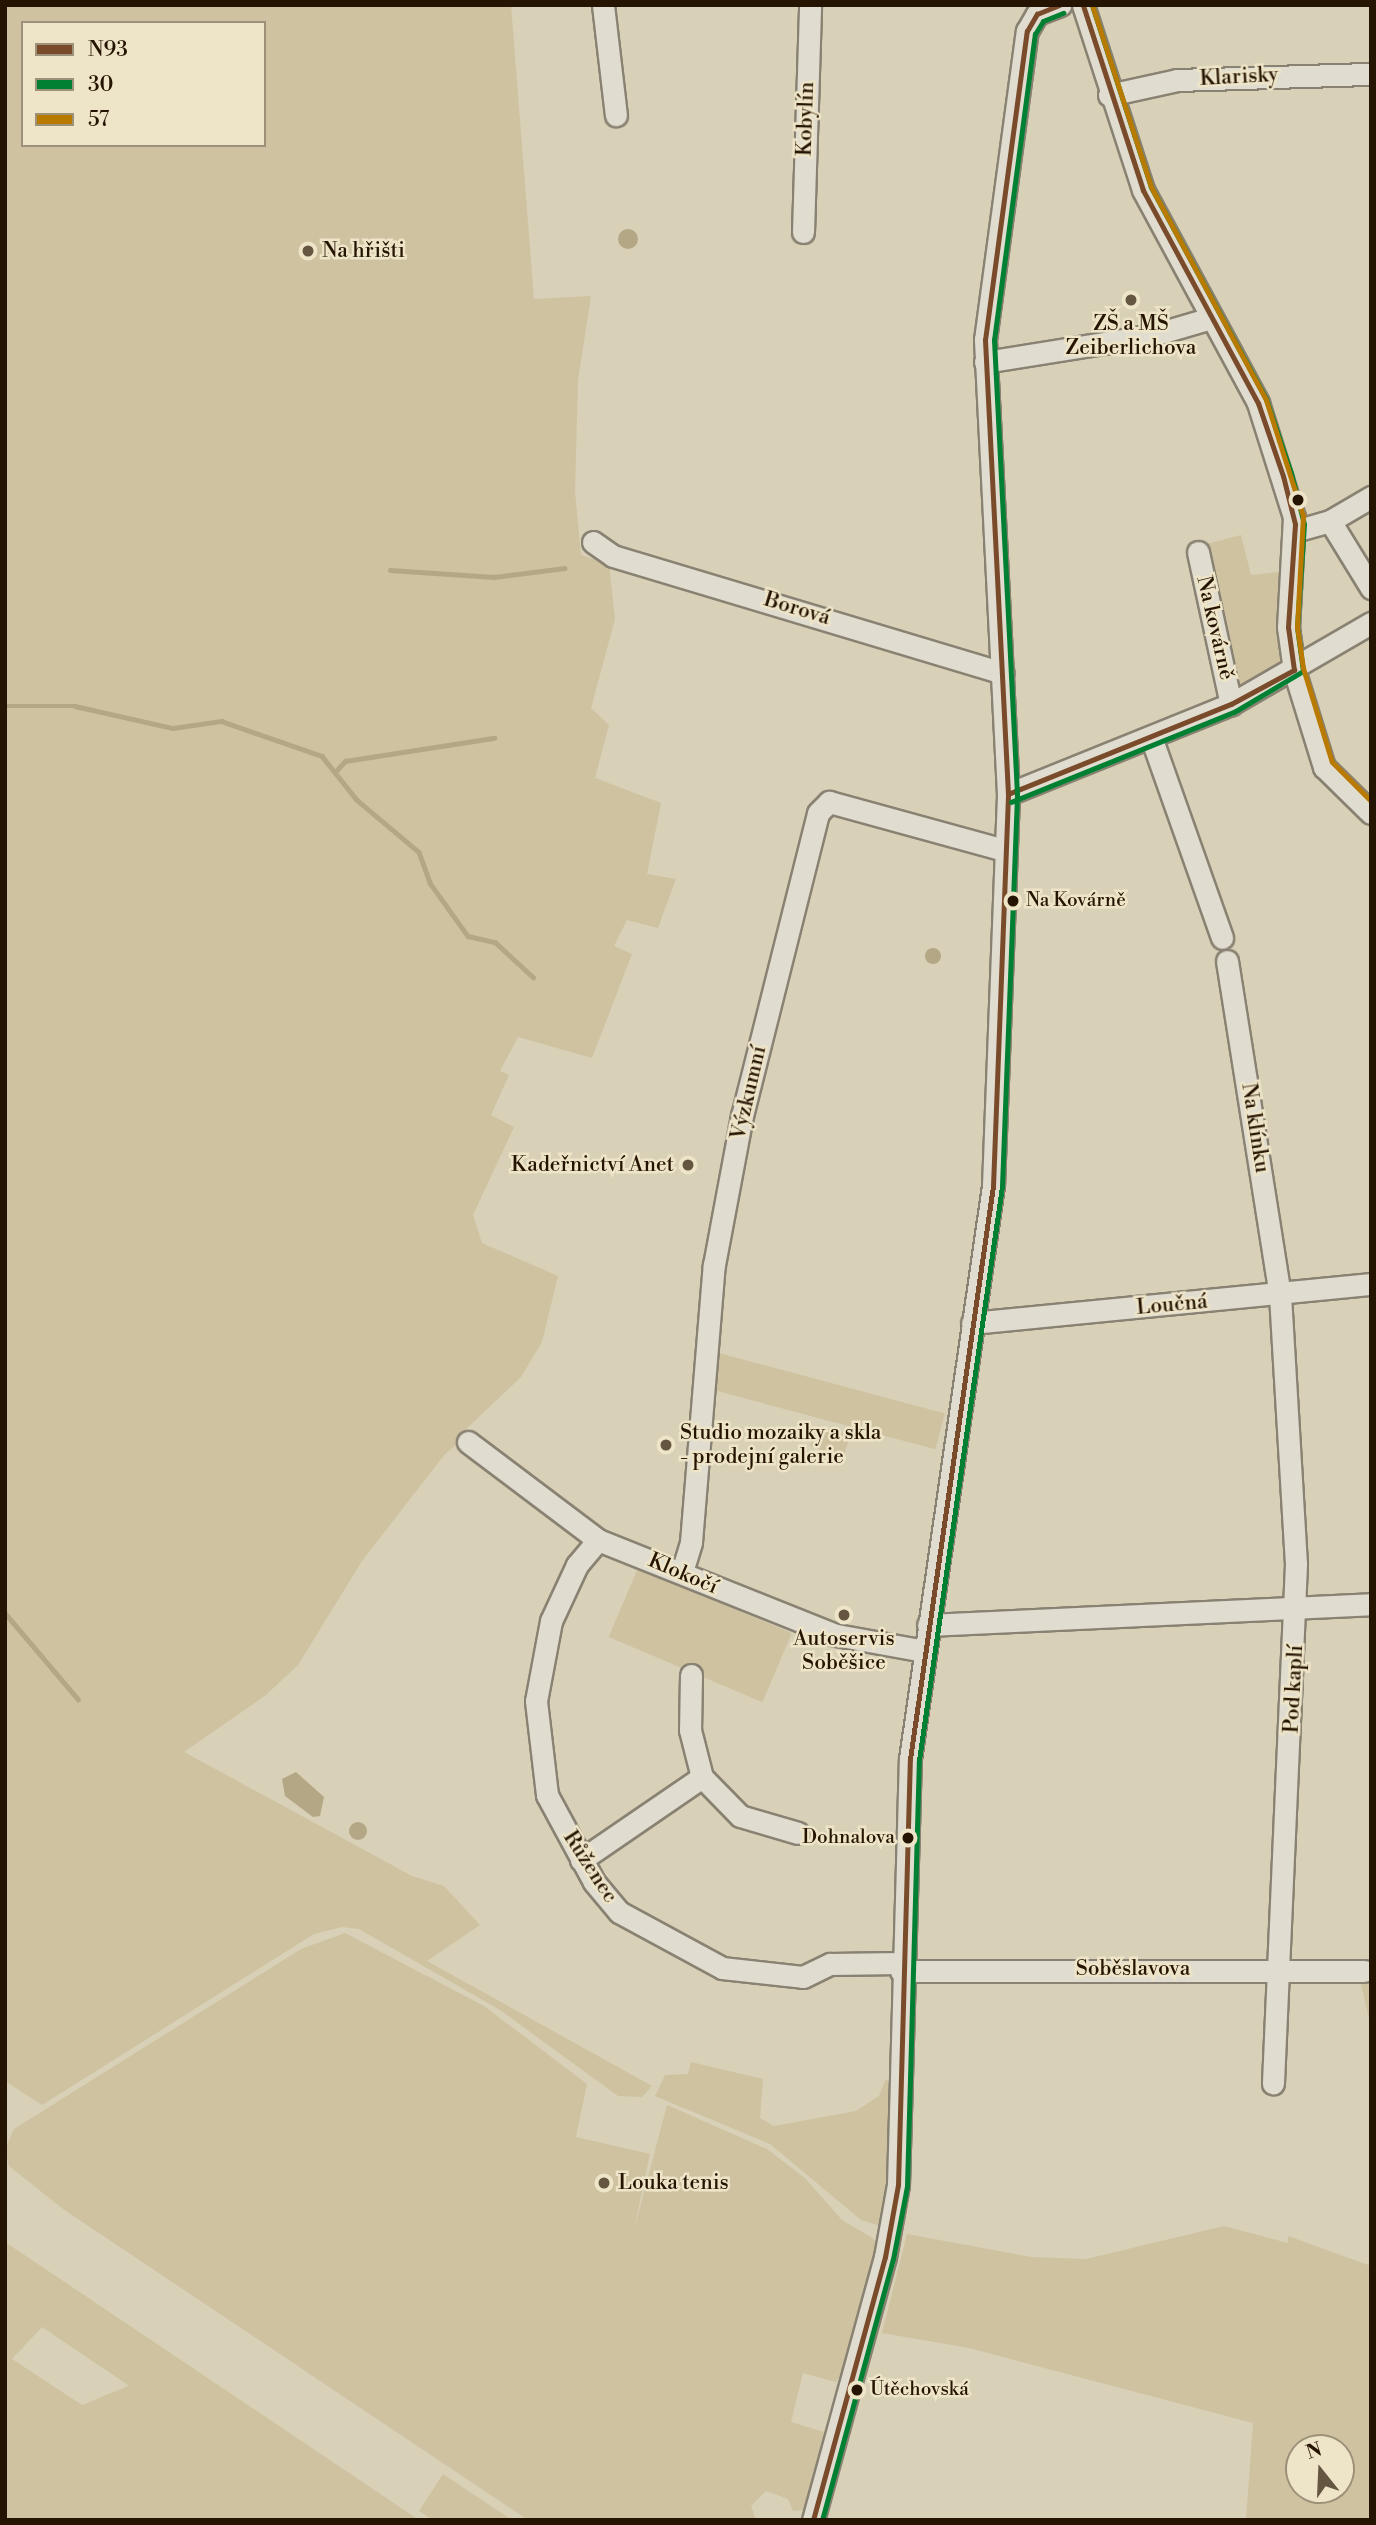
<!DOCTYPE html>
<meta charset="utf-8">
<style>
body{margin:0}
#map{position:relative;width:1376px;height:2525px;overflow:hidden;background:#d8d0b7;font-family:"Libre Bodoni",serif}
div>[style]{position:absolute}
.green>*{inset:0;background:#cec2a0;transform-origin:0 0}
.water>*{inset:0;background:#b4a786}
.round{border-radius:50%}
.stream>*{height:4.5px;margin:-2.25px;padding:0 2.25px;transform-origin:2.25px;border-radius:2.25px;background:#b4a786}
.roads{filter:drop-shadow(2px 0 #898272) drop-shadow(-2px 0 #898272) drop-shadow(0 2px #898272) drop-shadow(0 -2px #898272)}
.minor>*{height:21px;margin:-10.5px;padding:0 10.5px;transform-origin:10.5px;border-radius:10.5px;background:#e0dcd0}
.bus-1>*{height:5px;margin:-2.5px;padding:0 2.5px;transform-origin:2.5px;border-radius:2.5px;background:#7a4b2a}
.bus-2>*{height:5px;margin:-2.5px;padding:0 2.5px;transform-origin:2.5px;border-radius:2.5px;background:#008033}
.bus-3>*{height:5px;margin:-2.5px;padding:0 2.5px;transform-origin:2.5px;border-radius:2.5px;background:#b87a01}
.dots>*{width:19px;height:19px;translate:-50% -50%;box-sizing:border-box;border:4px solid #eee5c8;border-radius:50%}
span{translate:-50% -50%;white-space:nowrap;text-align:center;line-height:1.15;-webkit-text-stroke:5px #eee5c8;paint-order:stroke}
.bus-label{font-size:19px;color:#261402}
.left{translate:0 -50%;text-align:left}
.right{translate:-100% -50%;text-align:right}
.street-label{font-size:21px;color:#261402}
.poi-label{font-size:21px;color:#261402}
.frame{position:absolute;inset:0;border:7px solid #261402;pointer-events:none}
.legend{position:absolute;left:21px;top:21px;width:245px;height:126px;box-sizing:border-box;background:#eee5c8;border:2px solid #9e9179;margin:0;padding:9px 12px;list-style:none;font-size:21px;color:#261402}
.legend li{display:flex;align-items:center;gap:14px;height:35px}
.legend b{width:35px;border:2px solid #9e9179}
.north{position:absolute;left:1285px;top:2434px;width:70px;height:70px;box-sizing:border-box;background:#eee5c8;border:2px solid #9e9179;border-radius:50%;rotate:342deg;font-size:19px;font-weight:700;line-height:28px;text-align:center;color:#261402}
.north::after{content:'';display:block;margin:auto;width:24px;height:32px;background:#645641;clip-path:polygon(50% 0,100% 100%,50% 72%,0 100%)}
</style>
<div id="map">
<div class="green">
<i style="clip-path:polygon(evenodd,5px 5px,511px 5px,534px 299px,591px 296px,578px 380px,575px 491px,581px 555px,609px 564px,615px 619px,591px 708px,609px 725px,595px 778px,661px 803px,647px 874px,676px 879px,658px 928px,627px 920px,614px 946px,632px 954px,592px 1058px,518px 1037px,500px 1071px,509px 1075px,491px 1115px,514px 1127px,473px 1215px,482px 1243px,558px 1276px,542px 1342px,521px 1377px,464px 1431px,467px 1436px,445px 1454px,362px 1561px,298px 1665px,266px 1695px,184px 1752px,412px 1876px,444px 1886px,480px 1925px,427px 1961px,652px 2086px,642px 2097px,618px 2096px,500px 2010px,359px 1929px,342px 1927px,314px 1934px,42px 2105px,5px 2081px,5px 5px,23px 23px,264px 23px,264px 145px,23px 145px,23px 23px)"></i>
<i style="clip-path:polygon(1241px 535px,1251px 575px,1279px 572px,1280px 667px,1236px 687px,1207px 544px)"></i>
<i style="left:715px;top:1352px;width:238px;height:37px;rotate:15deg"></i>
<i style="left:817px;top:1425px;width:35px;height:22px;rotate:18deg"></i>
<i style="left:638px;top:1568px;width:167px;height:75px;rotate:23deg"></i>
<i style="clip-path:polygon(345px 1933px,484px 2006px,587px 2084px,576px 2137px,650px 2154px,634px 2230px,667px 2105px,767px 2149px,805px 2178px,842px 2220px,874px 2239px,879px 2250px,845px 2367px,836px 2382px,803px 2373px,791px 2422px,824px 2432px,804px 2510px,793px 2511px,788px 2499px,766px 2491px,751px 2506px,756px 2520px,528px 2520px,63px 2209px,9px 2166px,5px 2149px,14px 2129px,301px 1949px)"></i>
<i style="clip-path:polygon(1366px 1978px,1371px 1983px,1371px 2027px,1360px 1980px)"></i>
<i style="clip-path:polygon(691px 2062px,763px 2079px,760px 2118px,774px 2126px,856px 2111px,879px 2096px,886px 2079px,891px 2085px,884px 2217px,877px 2225px,861px 2220px,770px 2144px,655px 2096px,665px 2075px,688px 2074px)"></i>
<i style="clip-path:polygon(evenodd,1224px 2226px,1288px 2243px,1288px 2236px,1371px 2266px,1371px 2520px,1246px 2520px,1253px 2423px,969px 2348px,882px 2333px,907px 2234px,1031px 2257px,1086px 2259px,1224px 2226px,1299px 2448px,1341px 2448px,1341px 2490px,1299px 2490px,1299px 2448px)"></i>
<i style="clip-path:polygon(evenodd,5px 2242px,303px 2442px,419px 2520px,5px 2520px,5px 2242px,42px 2327px,128px 2385px,128px 2386px,82px 2405px,12px 2359px,42px 2327px)"></i>
<i style="clip-path:polygon(443px 2474px,512px 2520px,433px 2520px,419px 2511px)"></i>
</div>
<div class="water">
<i class="round" style="left:618px;top:229px;width:20px;height:20px"></i>
<i class="round" style="left:925px;top:948px;width:16px;height:16px"></i>
<i style="clip-path:polygon(296px 1772px,324px 1797px,320px 1816px,313px 1817px,285px 1796px,282px 1779px)"></i>
<i class="round" style="left:349px;top:1822px;width:18px;height:18px"></i>
</div>
<div class="stream">
<i style="left:390px;top:570px;width:104px;rotate:3.9deg"></i>
<i style="left:494px;top:577px;width:71px;rotate:-7.3deg"></i>
<i style="left:5px;top:706px;width:70px"></i>
<i style="left:75px;top:706px;width:100px;rotate:12.7deg"></i>
<i style="left:173px;top:728px;width:49px;rotate:-8.3deg"></i>
<i style="left:221px;top:721px;width:107px;rotate:19.1deg"></i>
<i style="left:322px;top:756px;width:56px;rotate:51.5deg"></i>
<i style="left:357px;top:800px;width:81px;rotate:40deg"></i>
<i style="left:419px;top:852px;width:33px;rotate:70deg"></i>
<i style="left:430px;top:883px;width:65px;rotate:54.4deg"></i>
<i style="left:468px;top:936px;width:28px;rotate:13deg"></i>
<i style="left:495px;top:942px;width:52px;rotate:42.6deg"></i>
<i style="left:337px;top:770px;width:12px;rotate:-48deg"></i>
<i style="left:345px;top:761px;width:151px;rotate:-8.8deg"></i>
<i style="left:5px;top:1613px;width:113px;rotate:49.7deg"></i>
</div>
<div class="roads">
<div class="minor">
<i style="left:603px;top:5px;width:111px;rotate:83.3deg"></i>
<i style="left:1083px;top:5px;width:194px;rotate:72deg"></i>
<i style="left:1143px;top:190px;width:242px;rotate:61.6deg"></i>
<i style="left:1258px;top:403px;width:120px;rotate:72.5deg"></i>
<i style="left:1294px;top:517px;width:110px;rotate:93.1deg"></i>
<i style="left:1288px;top:627px;width:43px;rotate:82.1deg"></i>
<i style="left:1294px;top:670px;width:102px;rotate:72.8deg"></i>
<i style="left:1324px;top:767px;width:66px;rotate:44.4deg"></i>
<i style="left:1109px;top:95px;width:70px;rotate:-12.4deg"></i>
<i style="left:1177px;top:80px;width:194px;rotate:-1.8deg"></i>
<i style="left:803px;top:232px;width:227px;rotate:-88.2deg"></i>
<i style="left:985px;top:362px;width:170px;rotate:-9.1deg"></i>
<i style="left:1153px;top:335px;width:60px;rotate:-16.3deg"></i>
<i style="left:1330px;top:521px;width:79px;rotate:58.5deg"></i>
<i style="left:1295px;top:531px;width:36px;rotate:-16deg"></i>
<i style="left:1330px;top:521px;width:48px;rotate:-30.3deg"></i>
<i style="left:593px;top:542px;width:24px;rotate:35deg"></i>
<i style="left:613px;top:556px;width:407px;rotate:16.7deg"></i>
<i style="left:1198px;top:552px;width:156px;rotate:77.8deg"></i>
<i style="left:1151px;top:737px;width:213px;rotate:70.5deg"></i>
<i style="left:1008px;top:794px;width:240px;rotate:-22deg"></i>
<i style="left:1231px;top:704px;width:162px;rotate:-30.1deg"></i>
<i style="left:1227px;top:961px;width:338px;rotate:81deg"></i>
<i style="left:1280px;top:1295px;width:269px;rotate:86.6deg"></i>
<i style="left:1296px;top:1564px;width:520px;rotate:92.54deg"></i>
<i style="left:972px;top:1323px;width:401px;rotate:-5.6deg"></i>
<i style="left:468px;top:1442px;width:163px;rotate:37deg"></i>
<i style="left:598px;top:1540px;width:256px;rotate:21.8deg"></i>
<i style="left:836px;top:1635px;width:90px;rotate:10.2deg"></i>
<i style="left:598px;top:1540px;width:33px;rotate:130deg"></i>
<i style="left:577px;top:1565px;width:62px;rotate:114.9deg"></i>
<i style="left:551px;top:1621px;width:81px;rotate:100.6deg"></i>
<i style="left:536px;top:1701px;width:95px;rotate:83.3deg"></i>
<i style="left:547px;top:1795px;width:99px;rotate:61.6deg"></i>
<i style="left:594px;top:1882px;width:39px;rotate:50deg"></i>
<i style="left:619px;top:1912px;width:117px;rotate:28.5deg"></i>
<i style="left:722px;top:1968px;width:81px;rotate:6.3deg"></i>
<i style="left:803px;top:1977px;width:30px;rotate:-26deg"></i>
<i style="left:830px;top:1964px;width:72px;rotate:-0.8deg"></i>
<i style="left:682px;top:1572px;width:31px;rotate:-73deg"></i>
<i style="left:691px;top:1542px;width:278px;rotate:-85.3deg"></i>
<i style="left:714px;top:1265px;width:152px;rotate:-79.4deg"></i>
<i style="left:742px;top:1116px;width:312px;rotate:-75.9deg"></i>
<i style="left:818px;top:813px;width:16px;rotate:-45deg"></i>
<i style="left:829px;top:802px;width:181px;rotate:15.3deg"></i>
<i style="left:928px;top:1625px;width:443px;rotate:-2.7deg"></i>
<i style="left:691px;top:1675px;width:55px;rotate:91deg"></i>
<i style="left:690px;top:1730px;width:49px;rotate:75.7deg"></i>
<i style="left:702px;top:1777px;width:54px;rotate:45.7deg"></i>
<i style="left:740px;top:1816px;width:60px;rotate:16.3deg"></i>
<i style="left:581px;top:1860px;width:147px;rotate:-34.4deg"></i>
<i style="left:901px;top:1971px;width:463px"></i>
<i style="left:813px;top:2520px;width:273px;rotate:-74.7deg"></i>
<i style="left:885px;top:2257px;width:73px;rotate:-79.8deg"></i>
<i style="left:898px;top:2185px;width:426px;rotate:-88.4deg"></i>
<i style="left:910px;top:1759px;width:579px;rotate:-81.76deg"></i>
<i style="left:993px;top:1186px;width:392px;rotate:-87.8deg"></i>
<i style="left:1008px;top:794px;width:455px;rotate:-92.9deg"></i>
<i style="left:985px;top:340px;width:312px;rotate:-82.3deg"></i>
<i style="left:1027px;top:31px;width:20px;rotate:-60deg"></i>
<i style="left:1037px;top:14px;width:25px;rotate:-21deg"></i>
</div>
</div>
<div class="bus-1">
<i style="left:1008px;top:794px;width:240px;rotate:-22deg"></i>
<i style="left:1231px;top:704px;width:72px;rotate:-28.4deg"></i>
<i style="left:1294px;top:670px;width:43px;rotate:-97.9deg"></i>
<i style="left:1288px;top:627px;width:103px;rotate:-86.1deg"></i>
<i style="left:1295px;top:524px;width:49px;rotate:-104deg"></i>
<i style="left:1283px;top:476px;width:77px;rotate:-108.9deg"></i>
<i style="left:1258px;top:403px;width:242px;rotate:-118.4deg"></i>
<i style="left:1143px;top:190px;width:194px;rotate:-108deg"></i>
<i style="left:813px;top:2520px;width:273px;rotate:-74.7deg"></i>
<i style="left:885px;top:2257px;width:73px;rotate:-79.8deg"></i>
<i style="left:898px;top:2185px;width:426px;rotate:-88.4deg"></i>
<i style="left:910px;top:1759px;width:579px;rotate:-81.76deg"></i>
<i style="left:993px;top:1186px;width:392px;rotate:-87.8deg"></i>
<i style="left:1008px;top:794px;width:455px;rotate:-92.9deg"></i>
<i style="left:985px;top:340px;width:312px;rotate:-82.3deg"></i>
<i style="left:1027px;top:31px;width:20px;rotate:-60deg"></i>
<i style="left:1037px;top:14px;width:24px;rotate:-22deg"></i>
</div>
<div class="bus-2">
<i style="left:1011px;top:802px;width:240px;rotate:-22deg"></i>
<i style="left:1234px;top:712px;width:80px;rotate:-30.7deg"></i>
<i style="left:1303px;top:671px;width:44px;rotate:-97.8deg"></i>
<i style="left:1297px;top:627px;width:103px;rotate:-86.1deg"></i>
<i style="left:1304px;top:524px;width:53px;rotate:-104.3deg"></i>
<i style="left:1291px;top:473px;width:78px;rotate:-108.7deg"></i>
<i style="left:1266px;top:399px;width:241px;rotate:-118.5deg"></i>
<i style="left:1151px;top:187px;width:191px;rotate:-108deg"></i>
<i style="left:822px;top:2520px;width:270px;rotate:-74.8deg"></i>
<i style="left:893px;top:2259px;width:74px;rotate:-79.1deg"></i>
<i style="left:907px;top:2186px;width:426px;rotate:-88.4deg"></i>
<i style="left:919px;top:1760px;width:580px;rotate:-81.77deg"></i>
<i style="left:1002px;top:1186px;width:392px;rotate:-87.8deg"></i>
<i style="left:1017px;top:794px;width:455px;rotate:-92.9deg"></i>
<i style="left:994px;top:340px;width:309px;rotate:-82.4deg"></i>
<i style="left:1035px;top:34px;width:15px;rotate:-58deg"></i>
<i style="left:1043px;top:21px;width:22px;rotate:-22deg"></i>
</div>
<div class="bus-3">
<i style="left:1092px;top:5px;width:191px;rotate:72deg"></i>
<i style="left:1151px;top:187px;width:242px;rotate:61.6deg"></i>
<i style="left:1266px;top:400px;width:122px;rotate:72.3deg"></i>
<i style="left:1303px;top:516px;width:111px;rotate:93.1deg"></i>
<i style="left:1297px;top:627px;width:41px;rotate:81.7deg"></i>
<i style="left:1303px;top:668px;width:98px;rotate:72.9deg"></i>
<i style="left:1332px;top:762px;width:55px;rotate:45deg"></i>
</div>
<div class="dots">
<i style="left:308px;top:251px;background:#645641"></i>
<i style="left:1131px;top:300px;background:#645641"></i>
<i style="left:1298px;top:500px;background:#261402"></i>
<i style="left:1013px;top:901px;background:#261402"></i>
<i style="left:688px;top:1165px;background:#645641"></i>
<i style="left:666px;top:1445px;background:#645641"></i>
<i style="left:844px;top:1615px;background:#645641"></i>
<i style="left:908px;top:1838px;background:#261402"></i>
<i style="left:604px;top:2183px;background:#645641"></i>
<i style="left:857px;top:2390px;background:#261402"></i>
</div>
<div class="bus-label">
<span class="left" style="left:1026px;top:901px">Na Kovárně</span>
<span class="right" style="left:895px;top:1838px">Dohnalova</span>
<span class="left" style="left:870px;top:2390px">Útěchovská</span>
</div>
<div class="street-label">
<span style="left:1239px;top:77px;rotate:-3deg">Klarisky</span>
<span style="left:806px;top:119px;rotate:-88deg">Kobylín</span>
<span style="left:797px;top:609px;rotate:17deg">Borová</span>
<span style="left:1215px;top:628px;rotate:77deg">Na kovárně</span>
<span style="left:749px;top:1093px;rotate:-77deg">Výzkumní</span>
<span style="left:1255px;top:1128px;rotate:81deg">Na klínku</span>
<span style="left:1172px;top:1305px;rotate:-5deg">Loučná</span>
<span style="left:683px;top:1574px;rotate:23deg">Klokočí</span>
<span style="left:1294px;top:1689px;rotate:-87deg">Pod kaplí</span>
<span style="left:590px;top:1867px;rotate:57deg">Růženec</span>
<span style="left:1133px;top:1969px">Soběslavova</span>
</div>
<div class="poi-label">
<span class="left" style="left:322px;top:251px">Na hřišti</span>
<span style="left:1131px;top:336px">ZŠ a MŠ<br>Zeiberlichova</span>
<span class="right" style="left:674px;top:1165px">Kadeřnictví Anet</span>
<span class="left" style="left:680px;top:1445px">Studio mozaiky a skla<br>- prodejní galerie</span>
<span style="left:844px;top:1651px">Autoservis<br>Soběšice</span>
<span class="left" style="left:618px;top:2183px">Louka tenis</span>
</div>
<div class="frame"></div>
<ul class="legend">
<li><b style="height:9px;background:#7a4b2a"></b>N93</li>
<li><b style="height:9px;background:#008033"></b>30</li>
<li><b style="height:9px;background:#b87a01"></b>57</li>
</ul>
<div class="north">N</div>
</div>
